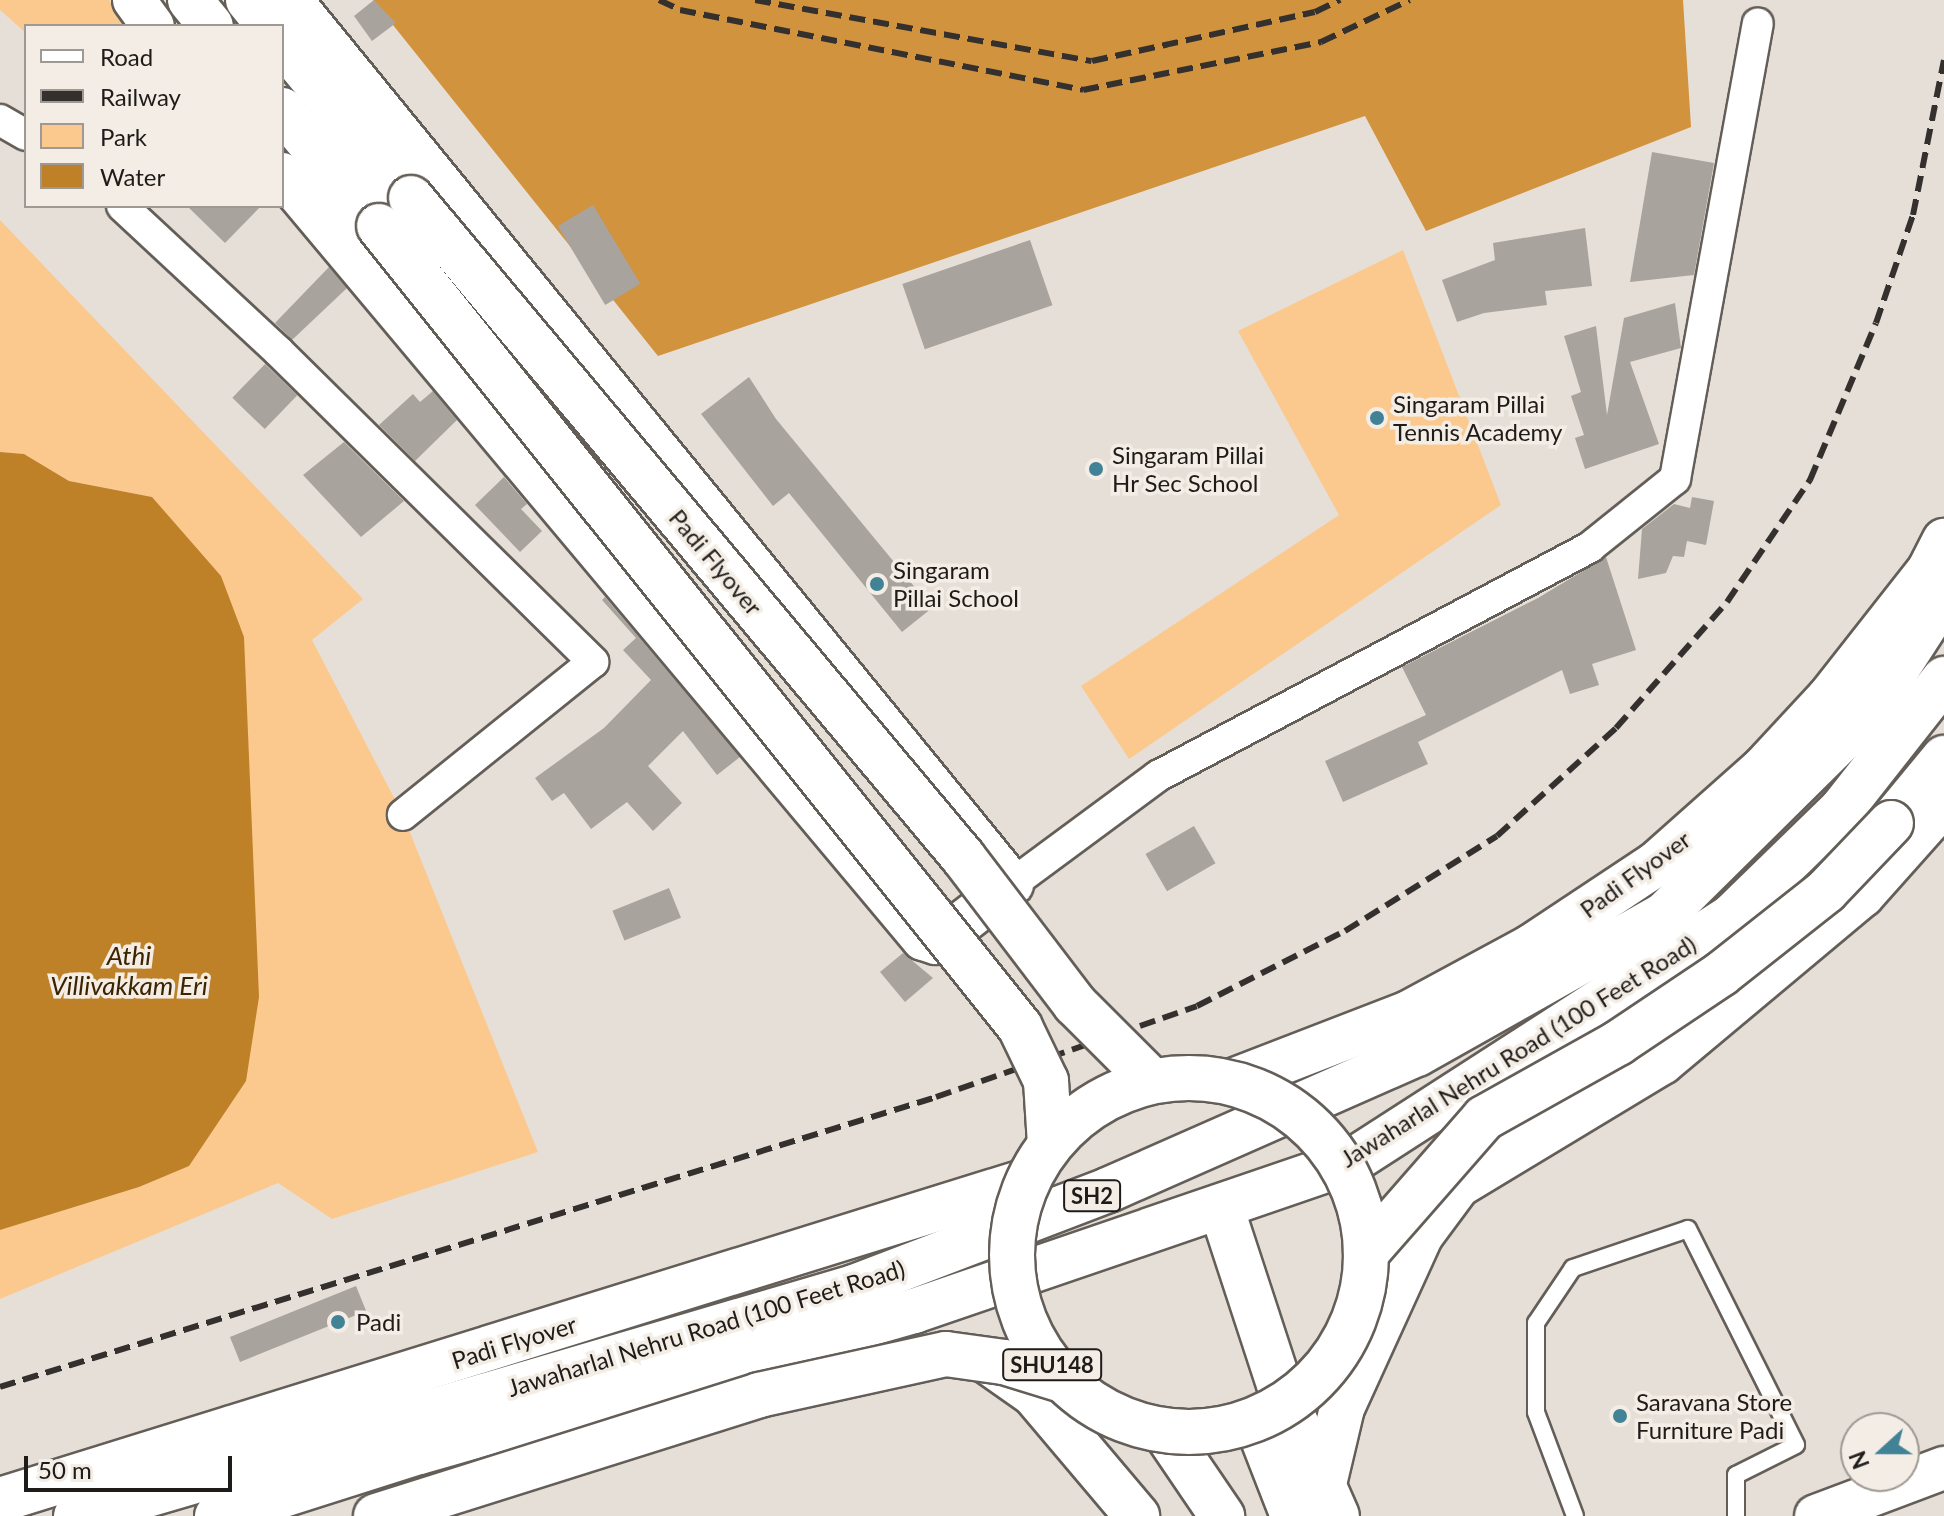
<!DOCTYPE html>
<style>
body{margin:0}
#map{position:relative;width:1944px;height:1516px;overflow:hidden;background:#e6dfd8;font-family:Lato,sans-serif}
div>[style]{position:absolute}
.green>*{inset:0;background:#fbc98d}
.forest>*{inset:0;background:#d1933e}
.water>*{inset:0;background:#be8128}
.building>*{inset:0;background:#a9a39d;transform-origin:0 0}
.roads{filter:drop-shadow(2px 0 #645e58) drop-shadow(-2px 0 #645e58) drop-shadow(0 2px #645e58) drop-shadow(0 -2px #645e58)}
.lane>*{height:16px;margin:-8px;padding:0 8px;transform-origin:8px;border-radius:8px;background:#fff}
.street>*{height:30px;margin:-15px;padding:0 15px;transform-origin:15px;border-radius:15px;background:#fff}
.secondary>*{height:42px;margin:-21px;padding:0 21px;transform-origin:21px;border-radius:21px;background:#fff}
.primary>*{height:44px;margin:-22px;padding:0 22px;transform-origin:22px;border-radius:22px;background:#fff}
.rail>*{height:6px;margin-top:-3px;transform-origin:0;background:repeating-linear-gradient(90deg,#34302e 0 16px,transparent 0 24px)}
.bridges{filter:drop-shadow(2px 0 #645e58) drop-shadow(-2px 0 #645e58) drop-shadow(0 2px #645e58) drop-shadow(0 -2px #645e58)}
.primary-bridge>*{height:44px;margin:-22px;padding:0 22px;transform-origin:22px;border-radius:22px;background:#fff}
.primary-bridge>.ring{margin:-22px;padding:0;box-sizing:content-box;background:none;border:44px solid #fff;border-radius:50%}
.dots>*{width:22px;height:22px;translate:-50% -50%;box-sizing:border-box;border:4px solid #f3ede5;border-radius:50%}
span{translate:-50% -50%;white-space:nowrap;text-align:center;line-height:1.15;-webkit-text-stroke:7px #f3ede5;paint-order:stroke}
.shield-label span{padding:2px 6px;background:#f3ede5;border:2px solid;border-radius:6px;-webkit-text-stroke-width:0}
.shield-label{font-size:22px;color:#1e1b19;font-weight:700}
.poi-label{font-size:24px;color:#1e1b19}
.left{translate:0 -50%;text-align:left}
.street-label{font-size:24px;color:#1e1b19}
.water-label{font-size:26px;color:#3d2400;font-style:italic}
.legend{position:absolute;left:24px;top:24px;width:260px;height:184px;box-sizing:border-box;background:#f3ede5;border:2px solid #9e9993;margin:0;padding:10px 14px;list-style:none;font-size:24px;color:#1e1b19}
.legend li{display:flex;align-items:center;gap:16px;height:40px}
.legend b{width:40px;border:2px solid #9e9993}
.north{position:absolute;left:1840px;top:1412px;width:80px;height:80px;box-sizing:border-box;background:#f3ede5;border:2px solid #9e9993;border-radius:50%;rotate:249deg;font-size:22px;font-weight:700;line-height:32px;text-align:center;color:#1e1b19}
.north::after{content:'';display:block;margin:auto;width:28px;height:36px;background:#428296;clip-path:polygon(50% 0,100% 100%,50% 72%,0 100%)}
.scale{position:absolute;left:24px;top:1456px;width:208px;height:36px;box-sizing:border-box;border:4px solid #1e1b19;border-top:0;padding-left:10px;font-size:24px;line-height:28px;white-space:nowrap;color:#1e1b19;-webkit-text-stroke:6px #f3ede5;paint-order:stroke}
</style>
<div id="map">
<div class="green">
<i style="clip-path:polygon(0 0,109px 0,126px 26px,26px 26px,26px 33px,0 10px)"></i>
<i style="clip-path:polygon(0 220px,363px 599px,312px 640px,403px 815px,538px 1152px,332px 1219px,278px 1183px,0 1299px,0 1230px,139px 1187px,189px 1165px,152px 497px,69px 481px,24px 454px,0 452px)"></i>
<i style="clip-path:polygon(1403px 250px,1501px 505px,1129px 759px,1081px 686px,1339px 515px,1238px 331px)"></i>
</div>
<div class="forest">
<i style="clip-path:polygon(373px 0,1683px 0,1691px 127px,1426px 231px,1365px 116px,658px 356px)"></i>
</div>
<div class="water">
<i style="clip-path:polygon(0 452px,24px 454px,69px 481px,152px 497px,221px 576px,244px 637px,259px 997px,246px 1081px,189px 1166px,139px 1187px,0 1230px)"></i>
</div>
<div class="building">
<i style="clip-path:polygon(374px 0,396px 23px,372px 41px,354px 16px)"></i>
<i style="clip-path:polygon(1652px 152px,1714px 163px,1694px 275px,1630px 282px)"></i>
<i style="left:593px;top:205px;width:92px;height:41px;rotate:59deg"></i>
<i style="clip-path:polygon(187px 206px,261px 206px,225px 243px)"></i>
<i style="clip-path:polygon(1585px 228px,1592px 286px,1545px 291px,1547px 305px,1484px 313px,1457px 322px,1442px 280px,1495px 260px,1493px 243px)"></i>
<i style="left:1030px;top:240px;width:69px;height:135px;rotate:71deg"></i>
<i style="clip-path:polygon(329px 267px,347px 288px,292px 340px,275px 323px)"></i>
<i style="clip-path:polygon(1675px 303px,1681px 348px,1630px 362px,1659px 444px,1585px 469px,1575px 438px,1584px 435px,1571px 396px,1581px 392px,1564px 336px,1596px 326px,1607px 415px,1624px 318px)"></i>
<i style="left:265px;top:364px;width:45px;height:47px;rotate:44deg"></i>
<i style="clip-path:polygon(749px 377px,776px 419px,932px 608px,902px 632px,789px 493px,773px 506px,701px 414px)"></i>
<i style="clip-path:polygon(433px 391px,457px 420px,415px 461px,379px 425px,413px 394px,420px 402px)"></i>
<i style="clip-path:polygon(344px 442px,404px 501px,361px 537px,303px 475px)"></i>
<i style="clip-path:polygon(504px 477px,527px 504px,521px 509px,542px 531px,520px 552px,475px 505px)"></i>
<i style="clip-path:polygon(1692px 497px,1714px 501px,1706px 545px,1687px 541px,1684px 557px,1673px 556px,1666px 573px,1638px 579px,1642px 529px,1674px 504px,1690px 508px)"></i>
<i style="clip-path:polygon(1606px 557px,1636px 650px,1592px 664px,1599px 685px,1570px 694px,1562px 670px,1418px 742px,1428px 764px,1343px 802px,1325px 761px,1426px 715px,1402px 667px,1538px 598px)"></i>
<i style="clip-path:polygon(605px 597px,740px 757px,717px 775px,683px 731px,648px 766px,682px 803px,653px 831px,627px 802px,591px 829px,564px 793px,552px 801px,535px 778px,604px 728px,651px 680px,623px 650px,636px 638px,602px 600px)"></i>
<i style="left:1194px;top:826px;width:43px;height:56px;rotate:60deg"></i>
<i style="left:669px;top:888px;width:32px;height:61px;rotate:68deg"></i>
<i style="clip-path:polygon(903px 953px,933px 978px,905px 1002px,880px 972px)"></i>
<i style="left:356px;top:1286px;width:27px;height:136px;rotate:68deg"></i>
</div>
<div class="roads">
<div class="lane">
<i style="left:1575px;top:1516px;width:111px;rotate:-110.6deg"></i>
<i style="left:1536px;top:1412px;width:89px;rotate:-90deg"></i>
<i style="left:1536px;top:1323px;width:66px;rotate:-56.1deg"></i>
<i style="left:1573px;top:1268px;width:121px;rotate:-18.7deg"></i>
<i style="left:1688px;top:1229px;width:241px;rotate:63.4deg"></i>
<i style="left:1796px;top:1445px;width:67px;rotate:153.4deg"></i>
<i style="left:1736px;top:1475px;width:41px;rotate:90deg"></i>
</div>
<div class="street">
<i style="left:0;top:120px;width:30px;rotate:30deg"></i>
<i style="left:122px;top:206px;width:213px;rotate:42.9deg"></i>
<i style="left:278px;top:351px;width:443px;rotate:44.6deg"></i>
<i style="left:593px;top:662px;width:244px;rotate:141.2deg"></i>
<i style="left:1012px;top:884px;width:182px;rotate:-36.5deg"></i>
<i style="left:1158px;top:776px;width:489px;rotate:-27.9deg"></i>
<i style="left:1590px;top:547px;width:109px;rotate:-38.7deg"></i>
<i style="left:1675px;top:479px;width:463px;rotate:-79.7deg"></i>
</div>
<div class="secondary">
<i style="left:134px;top:0;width:32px;rotate:54deg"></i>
<i style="left:282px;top:174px;width:998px;rotate:50.04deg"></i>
<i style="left:923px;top:939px;width:14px;rotate:17deg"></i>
<i style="left:936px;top:943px;width:96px;rotate:-37.8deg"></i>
<i style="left:1012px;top:884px;width:1141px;rotate:-129.2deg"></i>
<i style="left:1816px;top:1516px;width:137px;rotate:-20.6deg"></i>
</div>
<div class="primary">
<i style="left:190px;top:0;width:33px;rotate:51deg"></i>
<i style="left:248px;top:0;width:33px;rotate:51deg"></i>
<i style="left:282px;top:42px;width:202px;rotate:50.4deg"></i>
<i style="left:282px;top:110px;width:151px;rotate:50.1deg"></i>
<i style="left:1892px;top:821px;width:82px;rotate:-50.5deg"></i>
<i style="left:1230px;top:1082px;width:192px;rotate:-21.1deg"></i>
<i style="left:1409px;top:1013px;width:139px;rotate:-28.4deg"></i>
<i style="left:1531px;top:947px;width:150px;rotate:-33.6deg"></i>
<i style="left:1656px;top:864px;width:143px;rotate:-41.6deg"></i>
<i style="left:1763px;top:769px;width:97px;rotate:-47.1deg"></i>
<i style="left:1829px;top:698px;width:162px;rotate:-51.8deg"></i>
<i style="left:1929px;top:571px;width:34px;rotate:-63deg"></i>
<i style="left:1221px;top:1207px;width:186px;rotate:71.9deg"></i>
<i style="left:1279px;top:1384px;width:144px;rotate:66.3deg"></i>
<i style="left:987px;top:1361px;width:57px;rotate:35.1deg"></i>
<i style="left:1034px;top:1394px;width:160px;rotate:49.8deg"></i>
<i style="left:1256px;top:1421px;width:102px;rotate:68.7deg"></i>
<i style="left:1165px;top:1432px;width:102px;rotate:55.8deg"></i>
<i style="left:1324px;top:1484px;width:78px;rotate:-76.7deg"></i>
<i style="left:1342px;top:1408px;width:190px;rotate:-65.5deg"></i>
<i style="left:1421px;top:1235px;width:62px;rotate:-53.5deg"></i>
<i style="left:1458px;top:1185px;width:238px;rotate:-31.1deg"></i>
<i style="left:1662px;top:1062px;width:261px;rotate:-39.9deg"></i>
<i style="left:1862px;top:895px;width:123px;rotate:-48.3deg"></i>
<i style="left:0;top:1500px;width:1075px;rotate:-17.26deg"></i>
<i style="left:76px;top:1516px;width:811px;rotate:-16.4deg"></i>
<i style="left:854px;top:1287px;width:272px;rotate:-20.9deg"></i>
<i style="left:1108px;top:1190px;width:338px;rotate:-23.8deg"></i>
<i style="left:1417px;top:1054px;width:283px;rotate:-29.4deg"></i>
<i style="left:1664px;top:915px;width:289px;rotate:-44.7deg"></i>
<i style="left:1869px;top:712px;width:138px;rotate:-57.1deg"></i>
<i style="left:217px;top:1516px;width:212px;rotate:-17.6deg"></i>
<i style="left:419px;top:1452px;width:515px;rotate:-15.9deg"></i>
<i style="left:914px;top:1311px;width:463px;rotate:-18.9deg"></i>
<i style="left:1352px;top:1161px;width:454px;rotate:-32.8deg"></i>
<i style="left:1733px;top:915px;width:151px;rotate:-44.2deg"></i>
<i style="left:1841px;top:810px;width:167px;rotate:-51.8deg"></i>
</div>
</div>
<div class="rail">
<i style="left:659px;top:0;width:23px;rotate:25deg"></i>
<i style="left:680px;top:10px;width:411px;rotate:11.2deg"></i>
<i style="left:1083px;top:90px;width:243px;rotate:-11.4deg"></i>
<i style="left:1321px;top:42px;width:98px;rotate:-25.3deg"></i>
<i style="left:755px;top:0;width:342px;rotate:10.3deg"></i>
<i style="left:1092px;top:61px;width:228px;rotate:-12.4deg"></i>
<i style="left:1315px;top:12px;width:28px;rotate:-26deg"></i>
<i style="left:0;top:1387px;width:980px;rotate:-17.21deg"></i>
<i style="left:936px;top:1097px;width:276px;rotate:-19.2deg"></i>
<i style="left:1197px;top:1006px;width:166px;rotate:-26.9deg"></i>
<i style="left:1345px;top:931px;width:179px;rotate:-32deg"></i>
<i style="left:1497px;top:836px;width:161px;rotate:-42.2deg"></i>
<i style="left:1616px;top:728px;width:168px;rotate:-48.6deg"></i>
<i style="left:1727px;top:602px;width:148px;rotate:-55.8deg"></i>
<i style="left:1810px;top:480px;width:170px;rotate:-67.2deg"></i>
<i style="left:1876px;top:323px;width:114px;rotate:-71.1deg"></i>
<i style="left:1913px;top:215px;width:158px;rotate:-78.7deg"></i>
</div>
<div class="bridges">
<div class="primary-bridge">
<i style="left:411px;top:198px;width:860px;rotate:50.05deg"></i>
<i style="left:963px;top:857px;width:185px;rotate:52.7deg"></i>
<i style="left:1075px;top:1004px;width:109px;rotate:45deg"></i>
<i style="left:379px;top:226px;width:1026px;rotate:51.33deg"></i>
<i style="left:1020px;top:1027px;width:60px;rotate:64.3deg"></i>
<i style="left:1046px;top:1081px;width:63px;rotate:86.4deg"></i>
<i class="ring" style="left:1012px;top:1078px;width:310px;height:310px"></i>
<i style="left:1366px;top:1253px;width:179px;rotate:-48.8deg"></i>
<i style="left:1484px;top:1118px;width:154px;rotate:-29.2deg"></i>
<i style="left:1618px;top:1043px;width:124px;rotate:-33.8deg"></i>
<i style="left:1721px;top:974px;width:134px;rotate:-38.3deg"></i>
<i style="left:1826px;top:891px;width:94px;rotate:-46.3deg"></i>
<i style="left:376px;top:1516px;width:402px;rotate:-17.5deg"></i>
<i style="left:759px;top:1395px;width:191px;rotate:-12.4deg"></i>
<i style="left:946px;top:1354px;width:59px;rotate:7.9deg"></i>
<i style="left:1004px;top:1362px;width:61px;rotate:17.2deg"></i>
</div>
</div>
<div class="dots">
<i style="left:1377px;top:418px;background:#428296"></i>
<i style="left:1096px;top:469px;background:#428296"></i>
<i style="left:877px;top:584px;background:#428296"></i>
<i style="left:338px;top:1322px;background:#428296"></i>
<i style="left:1620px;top:1416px;background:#428296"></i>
</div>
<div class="shield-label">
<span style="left:1092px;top:1196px">SH2</span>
<span style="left:1052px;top:1365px">SHU148</span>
</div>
<div class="poi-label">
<span class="left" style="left:1393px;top:418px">Singaram Pillai<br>Tennis Academy</span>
<span class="left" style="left:1112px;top:469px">Singaram Pillai<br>Hr Sec School</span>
<span class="left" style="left:893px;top:584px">Singaram<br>Pillai School</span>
<span class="left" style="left:356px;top:1322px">Padi</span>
<span class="left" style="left:1636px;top:1416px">Saravana Store<br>Furniture Padi</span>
</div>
<div class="street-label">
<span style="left:716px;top:562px;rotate:50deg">Padi Flyover</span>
<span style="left:1635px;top:874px;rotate:-36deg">Padi Flyover</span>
<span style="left:1518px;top:1051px;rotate:-32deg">Jawaharlal Nehru Road (100 Feet Road)</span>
<span style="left:706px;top:1328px;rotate:-17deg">Jawaharlal Nehru Road (100 Feet Road)</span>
<span style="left:514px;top:1342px;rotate:-17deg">Padi Flyover</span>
</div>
<div class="water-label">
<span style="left:129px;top:971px">Athi<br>Villivakkam Eri</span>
</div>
<ul class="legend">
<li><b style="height:10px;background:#fff"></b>Road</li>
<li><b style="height:10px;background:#34302e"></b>Railway</li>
<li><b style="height:22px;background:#fbc98d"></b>Park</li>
<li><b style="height:22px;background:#be8128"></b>Water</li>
</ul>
<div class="north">N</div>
<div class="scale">50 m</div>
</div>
